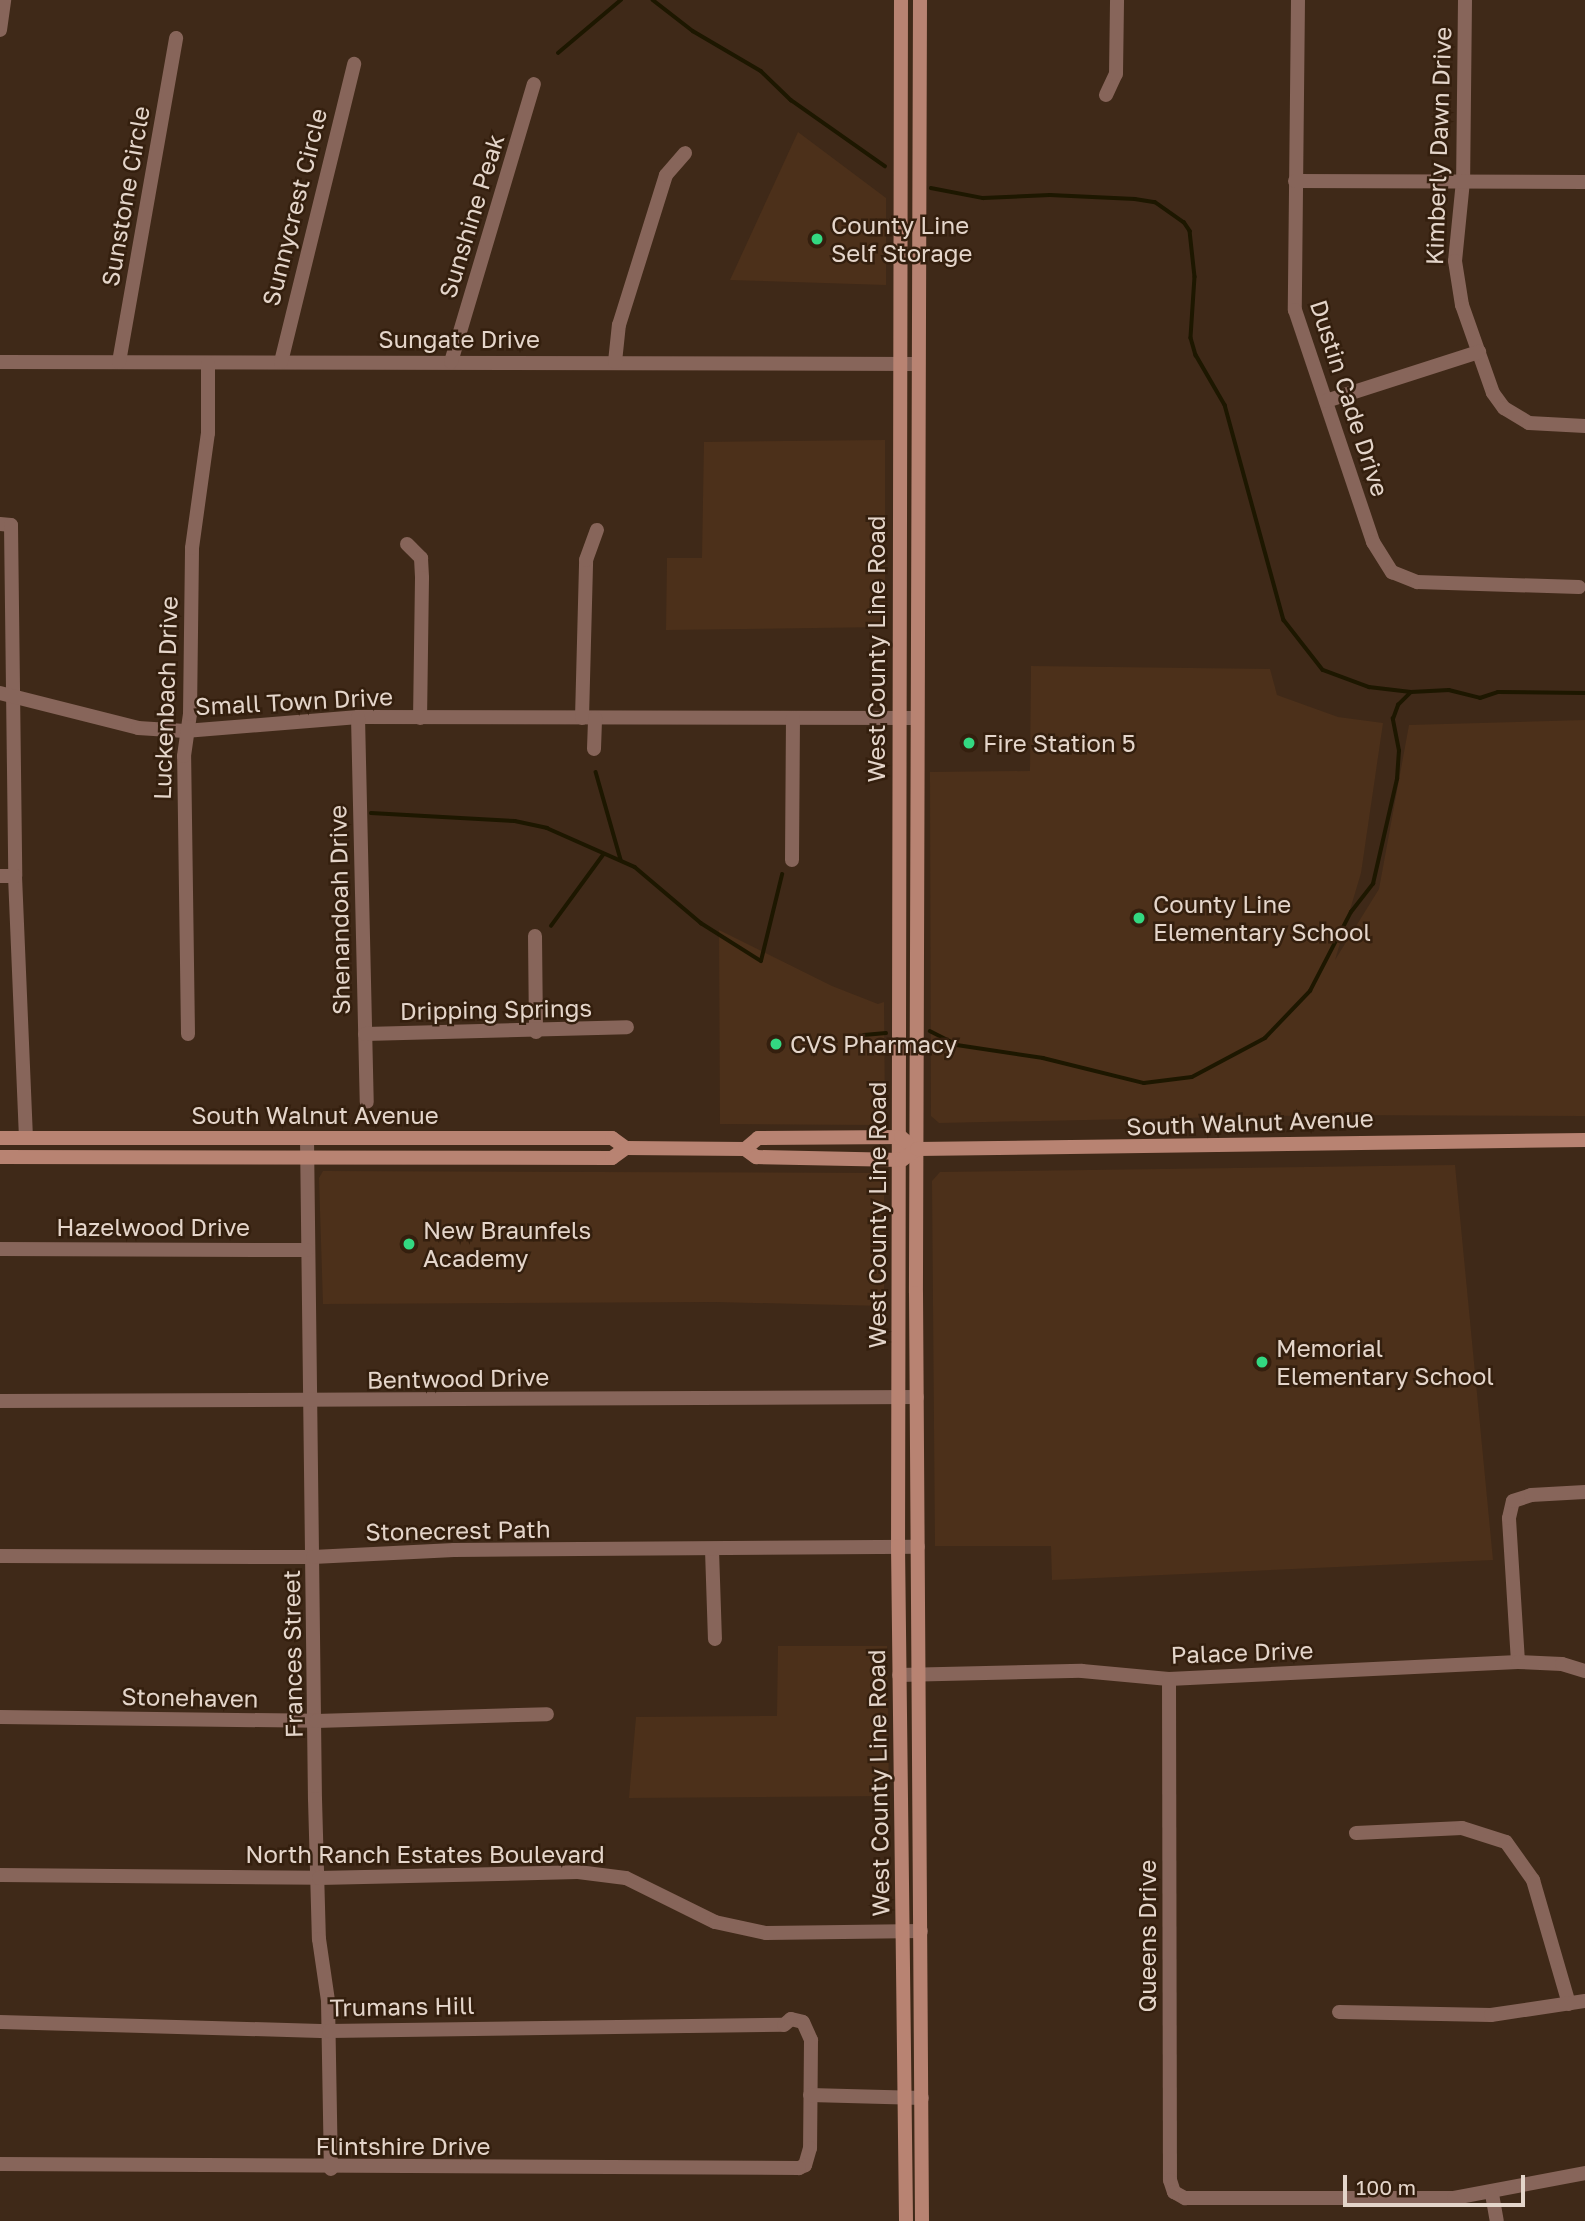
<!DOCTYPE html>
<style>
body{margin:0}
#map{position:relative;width:1585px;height:2221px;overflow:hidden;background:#3f2918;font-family:"Golos Text",sans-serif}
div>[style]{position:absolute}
.built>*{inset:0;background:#4c301a}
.stream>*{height:3.5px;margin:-1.75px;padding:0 1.75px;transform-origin:1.75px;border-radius:1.75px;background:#1d1700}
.street>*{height:14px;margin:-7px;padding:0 7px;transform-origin:7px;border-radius:7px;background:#87655a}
.secondary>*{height:14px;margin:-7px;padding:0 7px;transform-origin:7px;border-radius:7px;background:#b88372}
.dots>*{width:19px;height:19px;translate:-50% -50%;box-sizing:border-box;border:4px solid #341f0e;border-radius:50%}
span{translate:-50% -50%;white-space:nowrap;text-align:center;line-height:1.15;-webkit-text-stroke:5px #341f0e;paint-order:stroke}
.street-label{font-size:24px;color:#e4d5ca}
.poi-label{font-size:24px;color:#e4d5ca}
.left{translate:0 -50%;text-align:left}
.scale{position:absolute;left:1343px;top:2175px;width:182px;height:32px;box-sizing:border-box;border:4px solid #e4d5ca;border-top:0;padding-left:9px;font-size:21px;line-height:24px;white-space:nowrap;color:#e4d5ca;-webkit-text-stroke:5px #341f0e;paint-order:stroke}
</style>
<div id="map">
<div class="built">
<i style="clip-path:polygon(798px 132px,886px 198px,886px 285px,730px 280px)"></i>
<i style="clip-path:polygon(885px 440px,885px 627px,666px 630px,667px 558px,702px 558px,704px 442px)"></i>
<i style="clip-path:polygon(1031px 666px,1270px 669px,1277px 695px,1338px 717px,1383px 723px,1361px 873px,1335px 960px,1379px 889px,1409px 725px,1585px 720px,1585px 1116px,1326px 1115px,939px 1123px,931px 1116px,930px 772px,1030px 771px)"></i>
<i style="clip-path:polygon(719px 930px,832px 986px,878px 1004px,884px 1002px,885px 1115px,877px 1125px,720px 1124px)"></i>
<i style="clip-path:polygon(1455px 1165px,1493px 1560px,1052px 1580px,1051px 1546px,935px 1546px,932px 1181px,940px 1172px)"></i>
<i style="clip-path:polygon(323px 1171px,877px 1173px,884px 1180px,884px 1306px,715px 1302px,323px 1304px,319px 1178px)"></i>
<i style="clip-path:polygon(778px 1646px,887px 1646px,889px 1796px,629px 1798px,636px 1717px,777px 1716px)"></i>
</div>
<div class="stream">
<i style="left:653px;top:0;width:51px;rotate:37.8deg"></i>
<i style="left:693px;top:31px;width:79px;rotate:30.5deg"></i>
<i style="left:761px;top:71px;width:42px;rotate:44deg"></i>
<i style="left:791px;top:100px;width:115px;rotate:35.1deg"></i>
<i style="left:558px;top:53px;width:82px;rotate:-40.1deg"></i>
<i style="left:931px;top:188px;width:53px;rotate:10.9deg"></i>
<i style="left:983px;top:198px;width:67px;rotate:-2.6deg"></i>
<i style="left:1050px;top:195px;width:85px;rotate:2.7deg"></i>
<i style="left:1135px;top:199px;width:20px;rotate:9deg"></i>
<i style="left:1155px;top:202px;width:35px;rotate:35deg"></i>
<i style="left:1184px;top:222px;width:11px;rotate:56deg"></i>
<i style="left:1190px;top:231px;width:46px;rotate:83.8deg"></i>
<i style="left:1195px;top:277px;width:61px;rotate:93.8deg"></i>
<i style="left:1191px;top:338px;width:18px;rotate:74deg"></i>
<i style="left:1196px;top:355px;width:58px;rotate:59.9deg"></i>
<i style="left:1225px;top:405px;width:223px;rotate:74.7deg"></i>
<i style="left:1284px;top:620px;width:63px;rotate:52deg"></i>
<i style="left:1323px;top:670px;width:49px;rotate:20.3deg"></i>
<i style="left:1369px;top:687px;width:42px;rotate:6.8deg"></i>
<i style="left:1411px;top:692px;width:38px;rotate:-3deg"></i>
<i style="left:1449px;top:690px;width:32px;rotate:14deg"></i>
<i style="left:1480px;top:698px;width:19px;rotate:-18deg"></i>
<i style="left:1498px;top:692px;width:87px;rotate:0.7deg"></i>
<i style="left:596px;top:772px;width:91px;rotate:74.1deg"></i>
<i style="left:371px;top:813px;width:144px;rotate:3.2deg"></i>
<i style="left:515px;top:821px;width:33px;rotate:12deg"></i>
<i style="left:547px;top:828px;width:96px;rotate:23.9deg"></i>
<i style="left:635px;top:867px;width:87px;rotate:40.3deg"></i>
<i style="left:701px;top:923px;width:71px;rotate:32.3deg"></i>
<i style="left:761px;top:961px;width:89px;rotate:-76.3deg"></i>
<i style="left:551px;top:926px;width:88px;rotate:-53.8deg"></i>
<i style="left:930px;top:1031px;width:30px;rotate:27deg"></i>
<i style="left:957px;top:1045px;width:87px;rotate:8.6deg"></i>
<i style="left:1043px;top:1058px;width:104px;rotate:13.9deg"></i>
<i style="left:1144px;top:1083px;width:48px;rotate:-7.1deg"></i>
<i style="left:1192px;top:1077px;width:83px;rotate:-28.1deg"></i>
<i style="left:1265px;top:1038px;width:65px;rotate:-46.2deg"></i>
<i style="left:1310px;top:991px;width:89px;rotate:-62.6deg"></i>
<i style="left:1351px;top:912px;width:36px;rotate:-52deg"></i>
<i style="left:1373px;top:884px;width:108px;rotate:-77.1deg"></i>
<i style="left:1397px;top:779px;width:28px;rotate:-86deg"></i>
<i style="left:1399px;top:751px;width:33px;rotate:-101deg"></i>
<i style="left:1393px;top:719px;width:15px;rotate:-70deg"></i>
<i style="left:1398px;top:705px;width:17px;rotate:-45deg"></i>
<i style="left:864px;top:1035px;width:22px;rotate:-5deg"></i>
</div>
<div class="street">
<i style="left:1298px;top:0;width:310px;rotate:90.6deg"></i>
<i style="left:1295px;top:310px;width:245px;rotate:71.4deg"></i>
<i style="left:1373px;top:542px;width:36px;rotate:58deg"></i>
<i style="left:1392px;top:572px;width:27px;rotate:22deg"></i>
<i style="left:1417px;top:582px;width:162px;rotate:1.8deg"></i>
<i style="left:1465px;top:0;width:181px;rotate:90.6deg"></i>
<i style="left:1463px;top:181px;width:80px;rotate:95.7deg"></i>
<i style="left:1455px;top:261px;width:45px;rotate:81deg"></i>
<i style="left:1462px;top:305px;width:93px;rotate:70.6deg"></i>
<i style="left:1493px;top:393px;width:19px;rotate:54deg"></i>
<i style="left:1504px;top:408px;width:29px;rotate:31deg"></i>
<i style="left:1529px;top:423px;width:56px;rotate:3.1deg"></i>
<i style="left:0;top:30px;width:30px;rotate:-82deg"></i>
<i style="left:1106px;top:95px;width:23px;rotate:-65deg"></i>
<i style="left:1116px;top:74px;width:74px;rotate:-89.2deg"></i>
<i style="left:1295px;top:181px;width:290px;rotate:0.2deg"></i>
<i style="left:0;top:362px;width:918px;rotate:0.12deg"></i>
<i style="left:119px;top:362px;width:329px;rotate:-80deg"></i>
<i style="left:281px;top:362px;width:307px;rotate:-76.2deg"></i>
<i style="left:451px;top:362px;width:290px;rotate:-73.4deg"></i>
<i style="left:615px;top:362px;width:37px;rotate:-84deg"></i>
<i style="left:619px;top:325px;width:157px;rotate:-72.6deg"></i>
<i style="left:666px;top:175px;width:29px;rotate:-49deg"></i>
<i style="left:1326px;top:401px;width:161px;rotate:-17.8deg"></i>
<i style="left:0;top:524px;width:11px;rotate:5deg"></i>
<i style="left:11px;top:525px;width:351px;rotate:89.3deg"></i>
<i style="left:15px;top:876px;width:262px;rotate:87.6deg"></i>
<i style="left:407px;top:544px;width:20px;rotate:45deg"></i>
<i style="left:421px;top:558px;width:20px;rotate:87deg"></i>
<i style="left:422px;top:578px;width:140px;rotate:90.8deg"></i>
<i style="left:0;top:693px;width:142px;rotate:14.2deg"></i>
<i style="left:138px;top:728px;width:47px;rotate:3.7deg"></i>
<i style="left:185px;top:731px;width:174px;rotate:-4.6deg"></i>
<i style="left:358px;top:717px;width:557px;rotate:0.1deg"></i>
<i style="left:358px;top:717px;width:385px;rotate:88.7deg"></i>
<i style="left:582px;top:718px;width:158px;rotate:-88.5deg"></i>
<i style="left:586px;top:560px;width:32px;rotate:-70deg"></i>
<i style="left:594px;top:749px;width:31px;rotate:-88deg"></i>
<i style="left:792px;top:860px;width:142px;rotate:-89.6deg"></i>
<i style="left:0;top:876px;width:15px"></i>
<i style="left:535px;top:936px;width:96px;rotate:89.4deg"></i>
<i style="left:188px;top:1034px;width:278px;rotate:-90.8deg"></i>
<i style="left:184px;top:756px;width:42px;rotate:-81.9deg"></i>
<i style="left:190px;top:714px;width:166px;rotate:-89.3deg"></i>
<i style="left:192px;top:548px;width:116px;rotate:-82.1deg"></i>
<i style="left:208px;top:433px;width:69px;rotate:-90deg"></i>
<i style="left:365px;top:1034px;width:262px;rotate:-1.5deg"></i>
<i style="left:307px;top:1138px;width:661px;rotate:89.31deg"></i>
<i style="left:315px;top:1799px;width:140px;rotate:88.4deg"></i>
<i style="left:319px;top:1939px;width:63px;rotate:81.7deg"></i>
<i style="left:328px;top:2001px;width:168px;rotate:89deg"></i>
<i style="left:0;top:1249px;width:307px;rotate:0.2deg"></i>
<i style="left:0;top:1401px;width:917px;rotate:-0.25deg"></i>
<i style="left:712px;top:1550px;width:89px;rotate:88.1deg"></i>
<i style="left:0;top:1556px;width:313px;rotate:0.2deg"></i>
<i style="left:313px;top:1557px;width:141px;rotate:-2.8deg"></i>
<i style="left:454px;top:1550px;width:464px;rotate:-0.4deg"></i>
<i style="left:1518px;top:1662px;width:144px;rotate:-93.6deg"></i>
<i style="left:1509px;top:1518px;width:17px;rotate:-77deg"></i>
<i style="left:1513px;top:1501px;width:19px;rotate:-18deg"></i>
<i style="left:1531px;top:1495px;width:54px;rotate:-3.2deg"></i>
<i style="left:899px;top:1675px;width:183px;rotate:-1.3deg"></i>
<i style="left:1082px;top:1671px;width:87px;rotate:5.3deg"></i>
<i style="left:1169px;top:1679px;width:349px;rotate:-2.8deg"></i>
<i style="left:1518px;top:1662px;width:44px;rotate:2.6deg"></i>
<i style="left:1562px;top:1664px;width:24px;rotate:17deg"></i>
<i style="left:1169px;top:1679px;width:501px;rotate:89.89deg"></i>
<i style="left:1170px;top:2180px;width:13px;rotate:72deg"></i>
<i style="left:1174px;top:2192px;width:13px;rotate:29deg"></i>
<i style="left:1185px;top:2198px;width:269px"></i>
<i style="left:1454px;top:2198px;width:133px;rotate:-10.8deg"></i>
<i style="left:0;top:1717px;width:316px;rotate:0.7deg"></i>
<i style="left:316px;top:1721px;width:231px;rotate:-1.7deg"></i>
<i style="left:1356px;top:1833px;width:106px;rotate:-2.7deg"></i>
<i style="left:1462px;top:1828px;width:46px;rotate:17.7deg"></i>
<i style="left:1506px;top:1842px;width:47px;rotate:54.6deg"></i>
<i style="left:1533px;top:1880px;width:129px;rotate:73.8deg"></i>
<i style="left:0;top:1875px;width:319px;rotate:0.5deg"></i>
<i style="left:319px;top:1878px;width:259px;rotate:-1.3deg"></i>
<i style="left:578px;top:1872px;width:48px;rotate:7.1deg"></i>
<i style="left:626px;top:1878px;width:99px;rotate:26.3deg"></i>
<i style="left:715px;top:1922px;width:52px;rotate:12.2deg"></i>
<i style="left:766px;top:1933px;width:155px;rotate:-0.7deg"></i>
<i style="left:1339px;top:2012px;width:152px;rotate:1.1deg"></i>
<i style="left:1491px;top:2015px;width:95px;rotate:-8.5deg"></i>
<i style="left:0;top:2022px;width:329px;rotate:1.6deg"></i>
<i style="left:329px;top:2031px;width:455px;rotate:-0.8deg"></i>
<i style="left:784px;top:2025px;width:9px;rotate:-41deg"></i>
<i style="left:791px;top:2019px;width:12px;rotate:14deg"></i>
<i style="left:803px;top:2022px;width:20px;rotate:66deg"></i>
<i style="left:811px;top:2040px;width:108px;rotate:90.5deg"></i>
<i style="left:810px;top:2148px;width:18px;rotate:106deg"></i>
<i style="left:805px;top:2165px;width:7px;rotate:153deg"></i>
<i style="left:799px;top:2168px;width:799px;rotate:-179.71deg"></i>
<i style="left:810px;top:2095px;width:112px;rotate:1.5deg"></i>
<i style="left:1492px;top:2194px;width:27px;rotate:80deg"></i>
</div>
<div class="secondary">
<i style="left:901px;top:0;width:1546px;rotate:90.11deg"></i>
<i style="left:898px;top:1546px;width:675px;rotate:89.32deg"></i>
<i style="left:920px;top:0;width:1293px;rotate:90.18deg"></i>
<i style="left:916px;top:1293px;width:928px;rotate:89.63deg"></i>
<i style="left:0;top:1138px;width:612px"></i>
<i style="left:612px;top:1138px;width:17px;rotate:36deg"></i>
<i style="left:745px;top:1149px;width:17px;rotate:-40deg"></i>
<i style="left:758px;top:1138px;width:143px;rotate:-0.4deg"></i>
<i style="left:901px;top:1137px;width:8px;rotate:40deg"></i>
<i style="left:0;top:1157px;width:612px;rotate:0.09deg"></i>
<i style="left:612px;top:1158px;width:17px;rotate:-36deg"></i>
<i style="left:626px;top:1148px;width:119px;rotate:0.5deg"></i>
<i style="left:745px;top:1149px;width:14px;rotate:36deg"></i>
<i style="left:756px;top:1157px;width:146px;rotate:1.2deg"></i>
<i style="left:902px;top:1160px;width:19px;rotate:-36deg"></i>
<i style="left:917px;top:1149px;width:668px;rotate:-0.77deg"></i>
</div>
<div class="dots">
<i style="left:817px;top:239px;background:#33d881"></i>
<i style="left:969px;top:743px;background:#33d881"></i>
<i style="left:1139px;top:918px;background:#33d881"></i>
<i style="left:776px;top:1044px;background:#33d881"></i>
<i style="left:409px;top:1244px;background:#33d881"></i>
<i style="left:1262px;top:1362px;background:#33d881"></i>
</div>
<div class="street-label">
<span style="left:1438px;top:146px;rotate:-88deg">Kimberly Dawn Drive</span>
<span style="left:125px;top:196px;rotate:-80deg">Sunstone Circle</span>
<span style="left:294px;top:207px;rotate:-76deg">Sunnycrest Circle</span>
<span style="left:471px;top:216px;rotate:-73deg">Sunshine Peak</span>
<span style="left:459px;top:339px">Sungate Drive</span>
<span style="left:1350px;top:398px;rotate:72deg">Dustin Cade Drive</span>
<span style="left:876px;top:649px;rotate:-90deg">West County Line Road</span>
<span style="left:165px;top:698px;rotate:-88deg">Luckenbach Drive</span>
<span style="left:294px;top:701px;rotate:-3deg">Small Town Drive</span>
<span style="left:339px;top:910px;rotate:-91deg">Shenandoah Drive</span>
<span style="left:496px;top:1009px;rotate:-1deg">Dripping Springs</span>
<span style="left:315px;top:1115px">South Walnut Avenue</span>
<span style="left:1250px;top:1122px;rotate:-2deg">South Walnut Avenue</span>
<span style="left:877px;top:1215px;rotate:-90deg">West County Line Road</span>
<span style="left:153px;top:1227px">Hazelwood Drive</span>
<span style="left:458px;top:1378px;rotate:-1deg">Bentwood Drive</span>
<span style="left:458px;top:1530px;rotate:-1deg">Stonecrest Path</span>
<span style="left:1242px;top:1652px;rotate:-2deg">Palace Drive</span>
<span style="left:292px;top:1654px;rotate:-91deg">Frances Street</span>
<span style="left:190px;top:1697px;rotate:1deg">Stonehaven</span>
<span style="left:878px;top:1783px;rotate:-91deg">West County Line Road</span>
<span style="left:425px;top:1854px">North Ranch Estates Boulevard</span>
<span style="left:1147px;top:1936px;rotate:-90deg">Queens Drive</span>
<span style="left:402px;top:2006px;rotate:-1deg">Trumans Hill</span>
<span style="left:403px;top:2146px">Flintshire Drive</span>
</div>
<div class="poi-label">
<span class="left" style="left:831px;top:239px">County Line<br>Self Storage</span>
<span class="left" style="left:983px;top:743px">Fire Station 5</span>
<span class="left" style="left:1153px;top:918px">County Line<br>Elementary School</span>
<span class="left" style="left:790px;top:1044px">CVS Pharmacy</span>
<span class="left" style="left:423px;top:1244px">New Braunfels<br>Academy</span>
<span class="left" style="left:1276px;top:1362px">Memorial<br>Elementary School</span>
</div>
<div class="scale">100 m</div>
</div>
